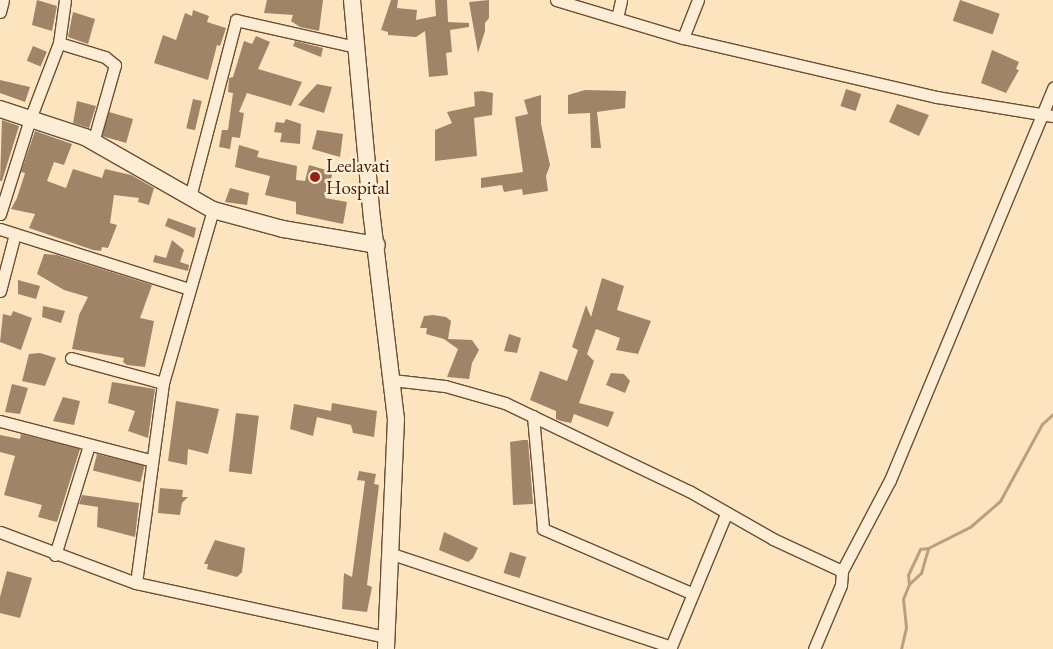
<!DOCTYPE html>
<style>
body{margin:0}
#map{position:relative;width:1053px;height:649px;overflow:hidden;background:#fce4be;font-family:"EB Garamond",serif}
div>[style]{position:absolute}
.stream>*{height:3px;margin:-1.5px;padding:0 1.5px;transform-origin:1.5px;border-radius:1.5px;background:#baa080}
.building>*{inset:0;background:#9f8467;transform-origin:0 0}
.roads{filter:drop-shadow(1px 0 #6a4e36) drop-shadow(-1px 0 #6a4e36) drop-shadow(0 1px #6a4e36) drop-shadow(0 -1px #6a4e36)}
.street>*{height:11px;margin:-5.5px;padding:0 5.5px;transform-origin:5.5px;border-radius:5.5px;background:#fdedd5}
.secondary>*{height:16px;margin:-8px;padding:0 8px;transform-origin:8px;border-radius:8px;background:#fdedd5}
.dots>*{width:14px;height:14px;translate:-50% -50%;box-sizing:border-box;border:2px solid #fdedd5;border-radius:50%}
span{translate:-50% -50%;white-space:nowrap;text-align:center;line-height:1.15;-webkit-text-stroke:5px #fdedd5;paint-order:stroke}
.poi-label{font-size:19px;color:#3a1c08}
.left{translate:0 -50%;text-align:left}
</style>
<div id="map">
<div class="stream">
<i style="left:909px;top:584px;width:16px;rotate:-43deg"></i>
<i style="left:921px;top:573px;width:26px;rotate:-74deg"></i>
<i style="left:901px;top:649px;width:23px;rotate:-77deg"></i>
<i style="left:906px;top:627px;width:28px;rotate:-96deg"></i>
<i style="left:903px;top:599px;width:16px;rotate:-68deg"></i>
<i style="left:909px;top:584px;width:9px;rotate:-96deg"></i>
<i style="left:908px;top:575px;width:29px;rotate:-65deg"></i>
<i style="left:920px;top:549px;width:8px;rotate:-7deg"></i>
<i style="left:928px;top:548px;width:47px;rotate:-26.6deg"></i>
<i style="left:970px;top:527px;width:40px;rotate:-41deg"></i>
<i style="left:1000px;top:501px;width:88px;rotate:-61.4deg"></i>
<i style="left:1042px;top:424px;width:15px;rotate:-42deg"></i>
</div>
<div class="building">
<i style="clip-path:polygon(37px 0,57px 6px,52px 31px,32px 25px)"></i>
<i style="clip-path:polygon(267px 0,323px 0,319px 31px,300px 27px,291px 21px,293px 15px,264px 13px)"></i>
<i style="clip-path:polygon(391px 0,398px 0,397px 8px,417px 10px,416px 20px,436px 16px,435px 0,447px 0,448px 22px,469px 23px,469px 27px,450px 30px,452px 52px,446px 53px,448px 75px,429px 77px,425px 31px,416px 37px,388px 35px,388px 32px,381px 30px)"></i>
<i style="clip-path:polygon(489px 0,489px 18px,485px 23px,485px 31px,478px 53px,469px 2px)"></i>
<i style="left:960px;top:0;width:42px;height:22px;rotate:19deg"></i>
<i style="clip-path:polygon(193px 10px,209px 16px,207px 22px,226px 28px,220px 46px,217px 45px,208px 80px,154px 63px,163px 35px,176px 40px,185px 13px,192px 16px)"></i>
<i style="clip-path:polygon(73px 12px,95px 19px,88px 44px,68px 37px)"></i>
<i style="clip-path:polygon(256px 36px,270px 42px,258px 69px,302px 82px,291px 106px,247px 93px,239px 112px,244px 113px,240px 138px,232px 137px,230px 149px,219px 147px,222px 130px,228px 130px,233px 93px,228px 92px,229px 78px,233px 77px,244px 41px,252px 44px)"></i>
<i style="clip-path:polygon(295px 41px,323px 48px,321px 57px,293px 46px)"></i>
<i style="left:33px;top:46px;width:15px;height:16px;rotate:23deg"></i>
<i style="clip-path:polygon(992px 50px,1019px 62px,1016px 69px,1019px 70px,1006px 93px,981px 83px)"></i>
<i style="clip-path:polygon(0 80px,30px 87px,25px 102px,0 93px)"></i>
<i style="clip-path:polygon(317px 84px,332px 87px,324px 113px,298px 105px)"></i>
<i style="left:846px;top:89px;width:16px;height:18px;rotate:18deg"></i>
<i style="clip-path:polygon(585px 90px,626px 91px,625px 108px,597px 112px,601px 148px,591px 148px,590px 113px,568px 114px,568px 95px)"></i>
<i style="clip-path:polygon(482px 91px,493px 93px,492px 115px,474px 118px,477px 156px,435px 161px,435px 130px,452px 123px,447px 112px,475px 106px,474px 92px)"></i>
<i style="clip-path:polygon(541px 95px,541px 124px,550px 165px,546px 176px,548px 191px,523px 195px,522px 189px,504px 192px,502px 185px,481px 188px,481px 178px,523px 172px,515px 117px,528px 114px,524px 100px)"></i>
<i style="left:193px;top:99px;width:9px;height:30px;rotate:13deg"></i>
<i style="clip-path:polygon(77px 101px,96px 106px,89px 128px,73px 123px)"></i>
<i style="clip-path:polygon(897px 104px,929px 115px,919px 136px,889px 122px)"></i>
<i style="left:109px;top:112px;width:25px;height:25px;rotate:16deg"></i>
<i style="clip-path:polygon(286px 119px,301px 124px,300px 144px,280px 142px,282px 133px,274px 132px,276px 122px,284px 123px)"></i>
<i style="clip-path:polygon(2px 120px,19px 126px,2px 181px,0 181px)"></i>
<i style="clip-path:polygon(317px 130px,343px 134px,340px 157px,312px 149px)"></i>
<i style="clip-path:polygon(35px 131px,72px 144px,64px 165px,54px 162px,47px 181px,66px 188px,73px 169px,102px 178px,105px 169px,131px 175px,154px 188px,149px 205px,138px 202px,139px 198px,114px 195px,110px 223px,117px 225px,108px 248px,102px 247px,101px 251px,93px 250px,29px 228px,35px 214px,11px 209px,17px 198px,25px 173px,21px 172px)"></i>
<i style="clip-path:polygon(239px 145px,259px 151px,257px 157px,297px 166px,296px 180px,305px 181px,309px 165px,333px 172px,325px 198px,347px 202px,343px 224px,296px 214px,296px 202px,265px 195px,270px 176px,235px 167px)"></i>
<i style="clip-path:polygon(230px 188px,249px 193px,247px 205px,225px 202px)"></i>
<i style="clip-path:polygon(168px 218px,196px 228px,194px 238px,165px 226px)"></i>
<i style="clip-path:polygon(172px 240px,184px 250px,180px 262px,189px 265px,188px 271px,153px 262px,155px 255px,166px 258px)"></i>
<i style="clip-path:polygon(44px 254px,57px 255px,152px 285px,140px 318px,154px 321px,145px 367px,127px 365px,123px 362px,124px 358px,72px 349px,79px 315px,88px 297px,64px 290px,37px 274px)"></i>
<i style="clip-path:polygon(602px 278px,624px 286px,617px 310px,651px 321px,638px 354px,616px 350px,620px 338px,596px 329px,587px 354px,594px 361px,579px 403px,614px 412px,608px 427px,574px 414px,571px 423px,561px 421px,556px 419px,556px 411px,530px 400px,540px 371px,567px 381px,578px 350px,572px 347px,586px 305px,591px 317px)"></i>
<i style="clip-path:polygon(18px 280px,40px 286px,36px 299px,18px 294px)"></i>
<i style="clip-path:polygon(43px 306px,65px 311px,61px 323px,42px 317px)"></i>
<i style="clip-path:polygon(13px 311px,32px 318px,21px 350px,0 342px,3px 314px,11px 316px)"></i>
<i style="clip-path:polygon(433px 315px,446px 317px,451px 321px,448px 339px,472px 340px,479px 350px,472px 363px,469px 379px,447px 377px,458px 349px,444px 339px,426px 334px,427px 328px,420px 328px,424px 316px)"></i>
<i style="clip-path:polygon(509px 334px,521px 338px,517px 353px,504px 351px)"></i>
<i style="clip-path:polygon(40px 353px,56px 358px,45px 386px,22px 381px,29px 354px)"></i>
<i style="clip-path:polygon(611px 373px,624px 374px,630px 381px,625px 393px,606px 385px)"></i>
<i style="clip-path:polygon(112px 382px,155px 389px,148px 438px,128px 431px,135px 411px,108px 403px)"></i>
<i style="clip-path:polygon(12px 384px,28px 388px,20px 414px,5px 412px)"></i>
<i style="clip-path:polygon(63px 397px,80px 401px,74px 425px,53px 421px)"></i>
<i style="clip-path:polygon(176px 401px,219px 409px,208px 454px,188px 449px,187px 465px,168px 461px)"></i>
<i style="clip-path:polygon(332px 403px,377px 411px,374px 437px,353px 433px,351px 425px,317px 417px,313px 436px,290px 429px,294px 404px,331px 411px)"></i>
<i style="left:236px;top:413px;width:23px;height:59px;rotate:7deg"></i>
<i style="clip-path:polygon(21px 434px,80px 449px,57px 522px,38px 517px,42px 505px,4px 495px,15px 456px,0 452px,0 435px,20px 439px)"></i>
<i style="clip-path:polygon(523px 440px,528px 440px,533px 504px,513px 505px,510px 442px)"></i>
<i style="left:97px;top:454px;width:49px;height:17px;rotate:14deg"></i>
<i style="clip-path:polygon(359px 471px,376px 474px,374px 484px,379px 485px,367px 585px,372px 587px,367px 612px,342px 609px,344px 573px,352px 577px,365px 481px,357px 480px)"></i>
<i style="clip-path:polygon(160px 488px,183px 490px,182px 497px,188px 497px,182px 503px,180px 515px,158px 513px)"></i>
<i style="clip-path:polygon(82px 495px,139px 503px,135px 537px,97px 527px,98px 507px,79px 504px)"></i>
<i style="clip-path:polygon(444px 532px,478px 548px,473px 558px,468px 562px,439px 550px)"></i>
<i style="clip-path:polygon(215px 540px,245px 548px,242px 572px,237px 577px,207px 569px,208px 564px,204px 564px)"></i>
<i style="left:510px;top:552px;width:17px;height:22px;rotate:17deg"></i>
<i style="clip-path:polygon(7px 571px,32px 578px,20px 618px,0 613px,0 597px)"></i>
</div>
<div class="roads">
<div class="street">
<i style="left:556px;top:0;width:133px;rotate:16.7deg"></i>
<i style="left:683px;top:38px;width:261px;rotate:13.1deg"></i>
<i style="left:937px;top:97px;width:118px;rotate:9.3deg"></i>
<i style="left:0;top:12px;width:12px;rotate:-76deg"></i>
<i style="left:617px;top:18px;width:18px;rotate:-77deg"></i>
<i style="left:683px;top:38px;width:41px;rotate:-68.5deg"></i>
<i style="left:59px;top:43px;width:48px;rotate:16.9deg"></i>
<i style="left:105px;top:57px;width:13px;rotate:39deg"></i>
<i style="left:115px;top:65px;width:80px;rotate:105.9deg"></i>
<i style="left:190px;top:197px;width:183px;rotate:-75.4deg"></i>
<i style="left:236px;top:20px;width:123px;rotate:12.7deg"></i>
<i style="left:0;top:214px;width:100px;rotate:-72.5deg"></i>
<i style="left:30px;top:119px;width:81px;rotate:-69.1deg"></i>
<i style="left:59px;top:43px;width:43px;rotate:-82.1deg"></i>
<i style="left:0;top:229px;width:198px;rotate:17.6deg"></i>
<i style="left:0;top:291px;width:59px;rotate:-75.3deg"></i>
<i style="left:71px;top:358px;width:95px;rotate:15.2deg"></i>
<i style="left:392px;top:380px;width:53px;rotate:6.5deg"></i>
<i style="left:445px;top:386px;width:62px;rotate:15.8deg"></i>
<i style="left:505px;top:403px;width:204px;rotate:25.6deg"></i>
<i style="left:689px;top:491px;width:97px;rotate:29.7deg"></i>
<i style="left:773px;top:539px;width:76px;rotate:24.9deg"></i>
<i style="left:842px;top:571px;width:14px;rotate:94deg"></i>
<i style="left:841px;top:585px;width:69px;rotate:112.9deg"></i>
<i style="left:533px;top:416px;width:113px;rotate:84.9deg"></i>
<i style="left:543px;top:529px;width:163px;rotate:23.4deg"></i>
<i style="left:0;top:421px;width:155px;rotate:14.6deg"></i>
<i style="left:0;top:532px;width:145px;rotate:20.6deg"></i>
<i style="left:136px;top:583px;width:256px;rotate:12.2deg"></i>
<i style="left:389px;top:553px;width:297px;rotate:18.4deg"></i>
<i style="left:55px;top:555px;width:115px;rotate:-72.8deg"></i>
<i style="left:842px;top:571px;width:103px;rotate:-62.2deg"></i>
<i style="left:890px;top:480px;width:425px;rotate:-67.4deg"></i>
<i style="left:136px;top:583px;width:202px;rotate:-82.3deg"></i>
<i style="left:163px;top:383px;width:180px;rotate:-73.9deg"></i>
<i style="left:670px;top:649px;width:146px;rotate:-67.5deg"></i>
</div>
<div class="secondary">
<i style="left:352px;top:0;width:219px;rotate:84.8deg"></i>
<i style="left:372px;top:218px;width:202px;rotate:83.2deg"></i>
<i style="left:396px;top:419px;width:230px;rotate:92.5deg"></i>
<i style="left:0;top:109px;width:89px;rotate:18.2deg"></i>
<i style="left:85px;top:137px;width:147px;rotate:29.7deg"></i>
<i style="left:213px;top:210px;width:73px;rotate:15.2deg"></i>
<i style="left:283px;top:229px;width:95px;rotate:9.7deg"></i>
</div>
</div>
<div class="dots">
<i style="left:315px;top:177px;background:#8f2418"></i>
</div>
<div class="poi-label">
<span class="left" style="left:326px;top:177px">Leelavati<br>Hospital</span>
</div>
</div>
